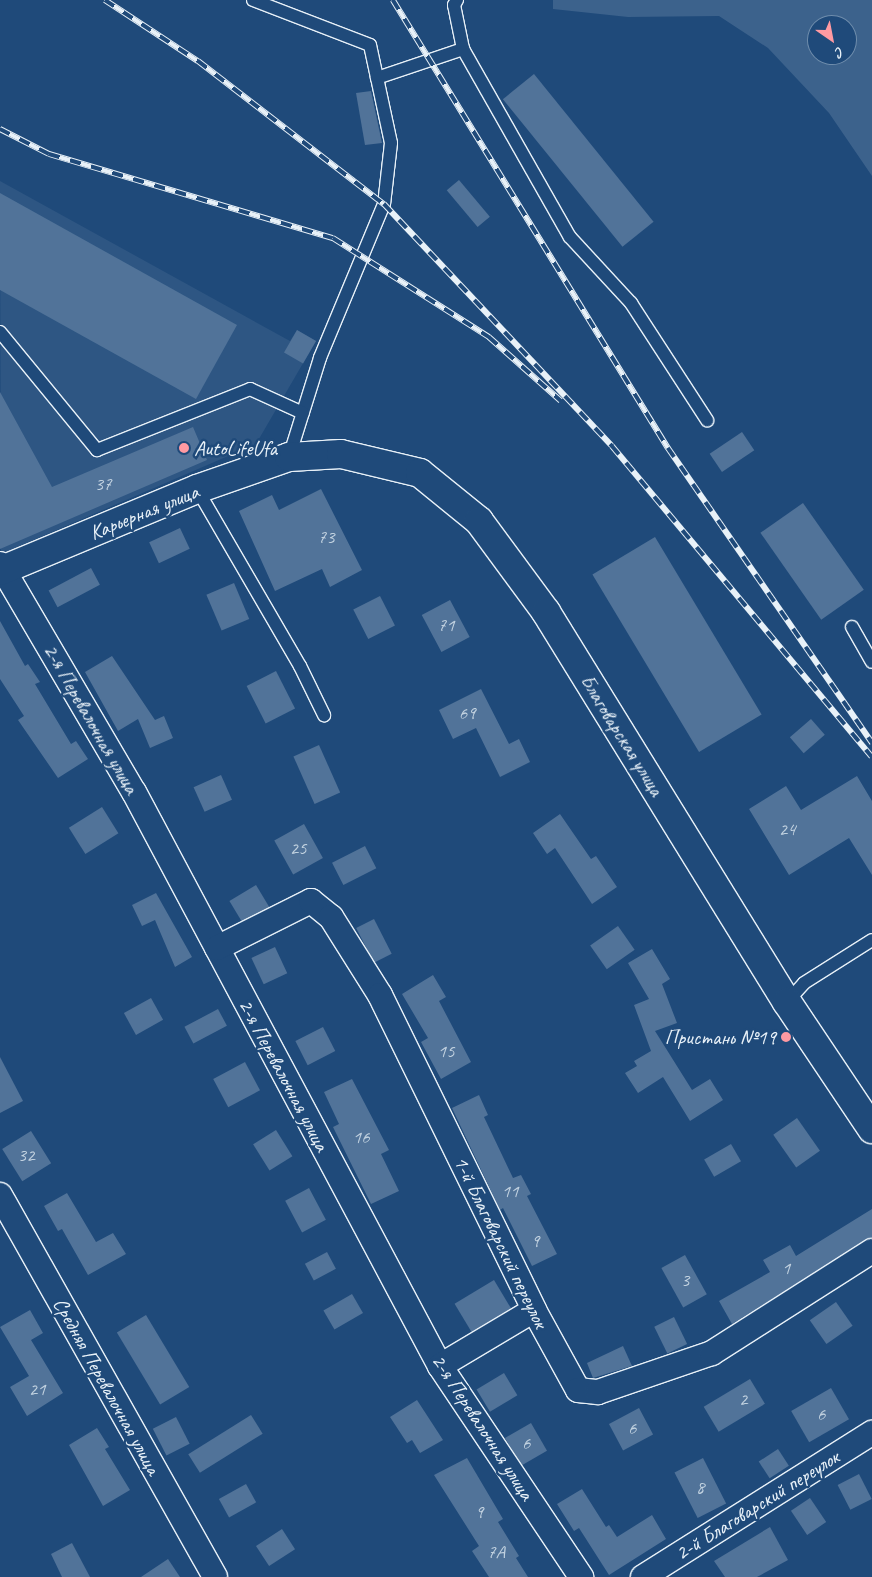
<!DOCTYPE html>
<meta charset="utf-8">
<style>
body{margin:0}
#map{position:relative;width:872px;height:1577px;overflow:hidden;background:#1f4a7a;font-family:Caveat,sans-serif}
div>[style]{position:absolute}
.built>*{inset:0;background:#2e5683}
.green>*{inset:0;background:#3c628c}
.building>*{inset:0;background:#517399;transform-origin:0 0}
.roads{filter:drop-shadow(1px 0 #e8f1f8) drop-shadow(-1px 0 #e8f1f8) drop-shadow(0 1px #e8f1f8) drop-shadow(0 -1px #e8f1f8)}
.lane>*{height:12px;margin:-6px;padding:0 6px;transform-origin:6px;border-radius:6px;background:#1f4a7a}
.street>*{height:24px;margin:-12px;padding:0 12px;transform-origin:12px;border-radius:12px;background:#1f4a7a}
.secondary>*{height:28px;margin:-14px;padding:0 14px;transform-origin:14px;border-radius:14px;background:#1f4a7a}
.rail>*{height:5.5px;margin-top:-2.75px;transform-origin:0;background:repeating-linear-gradient(90deg,#1f4a7a 0 11px,#e8f1f8 0 22px);box-sizing:border-box;border-block:1px solid #e8f1f8}
.dots>*{width:14px;height:14px;translate:-50% -50%;box-sizing:border-box;border:2px solid #1f4a7a;border-radius:50%}
span{translate:-50% -50%;white-space:nowrap;text-align:center;line-height:1.15;-webkit-text-stroke:5px #1f4a7a;paint-order:stroke}
.number-label{font-size:19px;color:#c2d2e0}
.number-label span{-webkit-text-stroke-width:0}
.poi-label{font-size:21px;color:#e8f1f8}
.left{translate:0 -50%;text-align:left}
.right{translate:-100% -50%;text-align:right}
.street-label{font-size:21px;color:#e8f1f8}
.north{position:absolute;left:807px;top:15px;width:50px;height:50px;box-sizing:border-box;background:#1f4a7a;border:1px solid #6f8dac;border-radius:50%;rotate:147deg;font-size:14px;font-weight:700;line-height:20px;text-align:center;color:#e8f1f8}
.north::after{content:'';display:block;margin:auto;width:18px;height:22px;background:#ff9aa2;clip-path:polygon(50% 0,100% 100%,50% 72%,0 100%)}
</style>
<div id="map">
<div class="built">
<i style="clip-path:polygon(0 181px,290px 341px,297px 330px,316px 341px,256px 444px,1px 554px)"></i>
</div>
<div class="green">
<i style="clip-path:polygon(evenodd,553px 0,872px 0,872px 176px,829px 113px,768px 48px,719px 16px,628px 17px,553px 9px,553px 0,817px 25px,847px 25px,847px 55px,817px 55px,817px 25px)"></i>
</div>
<div class="building">
<i style="left:534px;top:74px;width:190px;height:40px;rotate:51deg"></i>
<i style="clip-path:polygon(371px 91px,382px 143px,365px 145px,356px 93px)"></i>
<i style="left:459px;top:180px;width:48px;height:16px;rotate:50deg"></i>
<i style="clip-path:polygon(0 193px,237px 325px,196px 399px,0 290px)"></i>
<i style="left:297px;top:330px;width:22px;height:26px;rotate:30deg"></i>
<i style="clip-path:polygon(0 392px,52px 487px,193px 427px,207px 460px,0 549px)"></i>
<i style="left:742px;top:432px;width:22px;height:39px;rotate:56deg"></i>
<i style="clip-path:polygon(321px 489px,362px 570px,330px 587px,322px 569px,275px 591px,239px 511px,272px 495px,279px 510px)"></i>
<i style="left:803px;top:503px;width:106px;height:52px;rotate:55deg"></i>
<i style="left:180px;top:528px;width:23px;height:34px;rotate:65deg"></i>
<i style="left:655px;top:537px;width:207px;height:73px;rotate:59deg"></i>
<i style="left:91px;top:568px;width:19px;height:48px;rotate:62deg"></i>
<i style="left:234px;top:583px;width:39px;height:30px;rotate:67deg"></i>
<i style="left:380px;top:596px;width:33px;height:30px;rotate:63deg"></i>
<i style="left:450px;top:600px;width:42px;height:32px;rotate:62deg"></i>
<i style="clip-path:polygon(0 621px,25px 666px,28px 664px,40px 682px,35px 684px,71px 744px,76px 741px,88px 759px,58px 778px,18px 720px,24px 716px,0 679px)"></i>
<i style="clip-path:polygon(112px 656px,155px 720px,164px 716px,173px 738px,150px 748px,138px 719px,118px 731px,85px 672px)"></i>
<i style="left:276px;top:671px;width:42px;height:33px;rotate:63deg"></i>
<i style="clip-path:polygon(481px 689px,509px 744px,519px 739px,530px 762px,500px 777px,476px 728px,453px 739px,439px 710px)"></i>
<i style="left:811px;top:719px;width:21px;height:28px;rotate:49deg"></i>
<i style="left:319px;top:745px;width:52px;height:28px;rotate:66deg"></i>
<i style="left:221px;top:775px;width:27px;height:30px;rotate:66deg"></i>
<i style="clip-path:polygon(857px 776px,872px 801px,872px 875px,849px 838px,789px 875px,749px 809px,786px 786px,801px 810px)"></i>
<i style="left:102px;top:807px;width:31px;height:39px;rotate:58deg"></i>
<i style="clip-path:polygon(560px 814px,591px 859px,596px 856px,617px 887px,592px 904px,555px 848px,547px 854px,533px 833px)"></i>
<i style="left:304px;top:824px;width:39px;height:34px;rotate:61deg"></i>
<i style="left:365px;top:846px;width:25px;height:37px;rotate:63deg"></i>
<i style="left:256px;top:885px;width:26px;height:31px;rotate:59deg"></i>
<i style="clip-path:polygon(156px 893px,192px 957px,175px 967px,155px 920px,142px 926px,132px 905px)"></i>
<i style="left:374px;top:919px;width:39px;height:20px;rotate:63deg"></i>
<i style="left:618px;top:926px;width:29px;height:34px;rotate:55deg"></i>
<i style="left:275px;top:947px;width:29px;height:26px;rotate:65deg"></i>
<i style="clip-path:polygon(652px 949px,670px 979px,662px 984px,677px 1023px,655px 1031px,692px 1090px,710px 1079px,723px 1100px,690px 1121px,663px 1077px,638px 1093px,625px 1073px,637px 1066px,634px 1061px,651px 1051px,634px 1005px,649px 999px,628px 963px)"></i>
<i style="clip-path:polygon(433px 975px,446px 997px,439px 1001px,471px 1062px,441px 1079px,421px 1042px,428px 1038px,402px 994px)"></i>
<i style="left:151px;top:998px;width:25px;height:31px;rotate:61deg"></i>
<i style="left:218px;top:1009px;width:19px;height:38px;rotate:62deg"></i>
<i style="left:323px;top:1027px;width:27px;height:31px;rotate:63deg"></i>
<i style="clip-path:polygon(0 1057px,23px 1101px,0 1113px)"></i>
<i style="left:245px;top:1062px;width:32px;height:36px;rotate:62deg"></i>
<i style="clip-path:polygon(352px 1079px,389px 1150px,381px 1154px,399px 1191px,371px 1204px,333px 1127px,339px 1124px,324px 1092px)"></i>
<i style="clip-path:polygon(479px 1095px,488px 1115px,484px 1117px,513px 1178px,521px 1175px,531px 1194px,527px 1196px,557px 1254px,532px 1266px,503px 1208px,500px 1210px,452px 1108px)"></i>
<i style="left:797px;top:1118px;width:40px;height:29px;rotate:55deg"></i>
<i style="left:276px;top:1130px;width:31px;height:27px;rotate:58deg"></i>
<i style="left:31px;top:1131px;width:38px;height:34px;rotate:58deg"></i>
<i style="left:731px;top:1144px;width:20px;height:31px;rotate:60deg"></i>
<i style="left:309px;top:1188px;width:36px;height:27px;rotate:62deg"></i>
<i style="clip-path:polygon(67px 1193px,96px 1242px,113px 1233px,126px 1254px,88px 1275px,62px 1229px,58px 1231px,44px 1206px)"></i>
<i style="clip-path:polygon(872px 1209px,872px 1237px,732px 1324px,719px 1301px,770px 1272px,763px 1260px,790px 1245px,796px 1256px)"></i>
<i style="left:327px;top:1252px;width:19px;height:25px;rotate:62deg"></i>
<i style="left:685px;top:1255px;width:45px;height:27px;rotate:61deg"></i>
<i style="left:494px;top:1280px;width:33px;height:46px;rotate:59deg"></i>
<i style="left:352px;top:1294px;width:22px;height:33px;rotate:60deg"></i>
<i style="left:836px;top:1302px;width:29px;height:32px;rotate:55deg"></i>
<i style="clip-path:polygon(30px 1310px,43px 1333px,31px 1340px,63px 1393px,27px 1416px,10px 1387px,29px 1376px,0 1327px)"></i>
<i style="left:146px;top:1315px;width:84px;height:34px;rotate:59deg"></i>
<i style="left:674px;top:1317px;width:30px;height:22px;rotate:64deg"></i>
<i style="clip-path:polygon(623px 1346px,632px 1366px,593px 1378px,587px 1363px)"></i>
<i style="left:504px;top:1373px;width:26px;height:32px;rotate:59deg"></i>
<i style="left:750px;top:1379px;width:29px;height:54px;rotate:59deg"></i>
<i style="left:831px;top:1388px;width:36px;height:46px;rotate:60deg"></i>
<i style="clip-path:polygon(417px 1400px,443px 1440px,420px 1453px,412px 1440px,407px 1443px,390px 1417px)"></i>
<i style="left:639px;top:1408px;width:30px;height:34px;rotate:62deg"></i>
<i style="left:251px;top:1415px;width:22px;height:74px;rotate:58deg"></i>
<i style="left:176px;top:1417px;width:30px;height:26px;rotate:63deg"></i>
<i style="left:531px;top:1423px;width:32px;height:30px;rotate:60deg"></i>
<i style="clip-path:polygon(97px 1428px,109px 1447px,105px 1449px,130px 1490px,103px 1506px,69px 1445px)"></i>
<i style="left:778px;top:1449px;width:20px;height:23px;rotate:57deg"></i>
<i style="clip-path:polygon(467px 1458px,503px 1519px,498px 1522px,519px 1556px,516px 1558px,528px 1577px,489px 1577px,472px 1551px,479px 1546px,434px 1475px)"></i>
<i style="left:703px;top:1458px;width:51px;height:32px;rotate:63deg"></i>
<i style="left:859px;top:1474px;width:28px;height:24px;rotate:63deg"></i>
<i style="left:246px;top:1484px;width:21px;height:31px;rotate:61deg"></i>
<i style="clip-path:polygon(582px 1489px,606px 1527px,609px 1525px,617px 1537px,652px 1515px,666px 1539px,609px 1575px,579px 1528px,574px 1531px,557px 1504px)"></i>
<i style="left:810px;top:1498px;width:29px;height:23px;rotate:56deg"></i>
<i style="clip-path:polygon(770px 1527px,788px 1560px,757px 1577px,725px 1577px,714px 1561px)"></i>
<i style="left:282px;top:1529px;width:24px;height:31px;rotate:57deg"></i>
<i style="clip-path:polygon(72px 1543px,90px 1577px,62px 1577px,51px 1554px)"></i>
<i style="clip-path:polygon(168px 1559px,180px 1577px,141px 1577px)"></i>
</div>
<div class="roads">
<div class="lane">
<i style="left:253px;top:0;width:125px;rotate:21deg"></i>
<i style="left:370px;top:45px;width:100px;rotate:77.9deg"></i>
<i style="left:391px;top:143px;width:61px;rotate:96.5deg"></i>
<i style="left:384px;top:204px;width:167px;rotate:112.6deg"></i>
<i style="left:320px;top:358px;width:104px;rotate:107.4deg"></i>
<i style="left:457px;top:0;width:6px;rotate:121deg"></i>
<i style="left:454px;top:5px;width:45px;rotate:78.4deg"></i>
<i style="left:377px;top:78px;width:91px;rotate:-18.6deg"></i>
<i style="left:463px;top:49px;width:216px;rotate:60.4deg"></i>
<i style="left:570px;top:237px;width:90px;rotate:47.3deg"></i>
<i style="left:631px;top:303px;width:140px;rotate:57deg"></i>
<i style="left:0;top:332px;width:153px;rotate:50.6deg"></i>
<i style="left:97px;top:450px;width:165px;rotate:-21.7deg"></i>
<i style="left:250px;top:389px;width:58px;rotate:24.4deg"></i>
<i style="left:197px;top:489px;width:205px;rotate:59.8deg"></i>
<i style="left:300px;top:666px;width:55px;rotate:63.9deg"></i>
<i style="left:852px;top:627px;width:40px;rotate:60.3deg"></i>
<i style="left:787px;top:1002px;width:25px;rotate:-48deg"></i>
<i style="left:804px;top:983px;width:80px;rotate:-32.3deg"></i>
</div>
<div class="street">
<i style="left:0;top:564px;width:264px;rotate:59.6deg"></i>
<i style="left:134px;top:792px;width:650px;rotate:61.94deg"></i>
<i style="left:440px;top:1366px;width:254px;rotate:56.2deg"></i>
<i style="left:217px;top:948px;width:105px;rotate:-26.6deg"></i>
<i style="left:311px;top:901px;width:26px;rotate:39deg"></i>
<i style="left:331px;top:917px;width:92px;rotate:57.9deg"></i>
<i style="left:380px;top:995px;width:351px;rotate:63.9deg"></i>
<i style="left:534px;top:1310px;width:91px;rotate:61.2deg"></i>
<i style="left:578px;top:1390px;width:20px;rotate:6deg"></i>
<i style="left:598px;top:1392px;width:120px;rotate:-18.9deg"></i>
<i style="left:712px;top:1353px;width:190px;rotate:-32.5deg"></i>
<i style="left:0;top:1195px;width:438px;rotate:60.6deg"></i>
<i style="left:440px;top:1366px;width:109px;rotate:-30.8deg"></i>
<i style="left:643px;top:1577px;width:271px;rotate:-32.2deg"></i>
</div>
<div class="secondary">
<i style="left:0;top:571px;width:213px;rotate:-22.6deg"></i>
<i style="left:197px;top:489px;width:97px;rotate:-19.2deg"></i>
<i style="left:289px;top:457px;width:52px;rotate:-3.3deg"></i>
<i style="left:341px;top:454px;width:81px;rotate:13.5deg"></i>
<i style="left:420px;top:473px;width:76px;rotate:39.1deg"></i>
<i style="left:479px;top:521px;width:113px;rotate:53.6deg"></i>
<i style="left:546px;top:612px;width:458px;rotate:58.3deg"></i>
<i style="left:787px;top:1002px;width:153px;rotate:56.2deg"></i>
</div>
</div>
<div class="rail">
<i style="left:105px;top:0;width:111px;rotate:33.3deg"></i>
<i style="left:198px;top:61px;width:235px;rotate:37.6deg"></i>
<i style="left:384px;top:204px;width:332px;rotate:46.7deg"></i>
<i style="left:612px;top:446px;width:405px;rotate:50.1deg"></i>
<i style="left:393px;top:0;width:526px;rotate:58.46deg"></i>
<i style="left:668px;top:448px;width:359px;rotate:55.3deg"></i>
<i style="left:0;top:129px;width:55px;rotate:27deg"></i>
<i style="left:49px;top:154px;width:296px;rotate:16.5deg"></i>
<i style="left:333px;top:238px;width:185px;rotate:32.4deg"></i>
<i style="left:489px;top:337px;width:96px;rotate:41.6deg"></i>
</div>
<div class="dots">
<i style="left:184px;top:448px;background:#ff9aa2"></i>
<i style="left:786px;top:1037px;background:#ff9aa2"></i>
</div>
<div class="number-label">
<span style="left:103px;top:485px">37</span>
<span style="left:326px;top:538px">73</span>
<span style="left:446px;top:626px">71</span>
<span style="left:467px;top:714px">69</span>
<span style="left:787px;top:830px">24</span>
<span style="left:298px;top:849px">25</span>
<span style="left:446px;top:1052px">15</span>
<span style="left:361px;top:1138px">16</span>
<span style="left:26px;top:1156px">32</span>
<span style="left:510px;top:1192px">11</span>
<span style="left:535px;top:1242px">9</span>
<span style="left:786px;top:1269px">1</span>
<span style="left:685px;top:1281px">3</span>
<span style="left:37px;top:1390px">21</span>
<span style="left:743px;top:1400px">2</span>
<span style="left:821px;top:1415px">6</span>
<span style="left:632px;top:1429px">6</span>
<span style="left:526px;top:1444px">6</span>
<span style="left:700px;top:1488px">8</span>
<span style="left:479px;top:1513px">9</span>
<span style="left:496px;top:1553px">7А</span>
</div>
<div class="poi-label">
<span class="left" style="left:194px;top:448px">AutoLifeUfa</span>
<span class="right" style="left:776px;top:1037px">Пристань №19</span>
</div>
<div class="street-label">
<span style="left:144px;top:512px;rotate:-22deg">Карьерная улица</span>
<span style="left:91px;top:719px;rotate:60deg">2-я Перевалочная улица</span>
<span style="left:622px;top:735px;rotate:58deg">Благоварская улица</span>
<span style="left:284px;top:1075px;rotate:62deg">2-я Перевалочная улица</span>
<span style="left:501px;top:1242px;rotate:64deg">1-й Благоварский переулок</span>
<span style="left:107px;top:1386px;rotate:61deg">Средняя Перевалочная улица</span>
<span style="left:483px;top:1427px;rotate:57deg">2-я Перевалочная улица</span>
<span style="left:757px;top:1505px;rotate:-32deg">2-й Благоварский переулок</span>
</div>
<div class="north">С</div>
</div>
